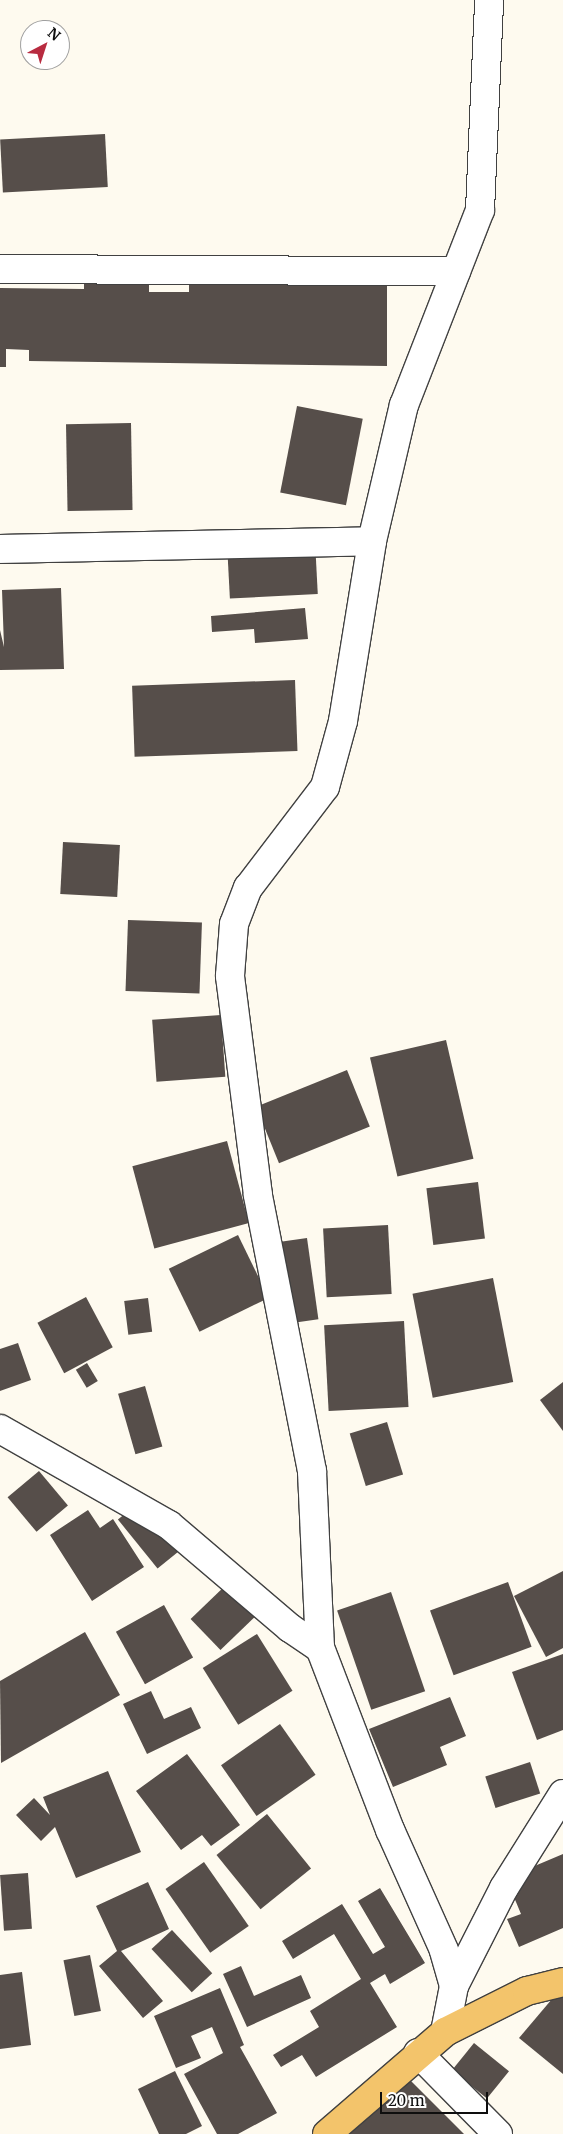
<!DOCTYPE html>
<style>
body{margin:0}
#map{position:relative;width:563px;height:2134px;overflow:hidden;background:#fefaef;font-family:Merriweather,serif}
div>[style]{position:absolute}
.building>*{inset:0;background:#564e4a;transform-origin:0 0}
.roads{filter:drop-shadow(1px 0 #414141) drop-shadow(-1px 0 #414141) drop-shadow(0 1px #414141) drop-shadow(0 -1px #414141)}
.minor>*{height:28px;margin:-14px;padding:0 14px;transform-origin:14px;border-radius:14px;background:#fff}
.major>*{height:28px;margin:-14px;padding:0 14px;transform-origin:14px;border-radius:14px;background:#f3c46b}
span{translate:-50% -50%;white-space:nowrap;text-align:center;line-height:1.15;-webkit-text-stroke:5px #fff;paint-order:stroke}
.north{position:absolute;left:20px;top:20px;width:50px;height:50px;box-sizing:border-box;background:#fff;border:1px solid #9f9f9f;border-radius:50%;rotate:40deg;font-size:14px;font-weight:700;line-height:20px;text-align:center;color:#0e0e0e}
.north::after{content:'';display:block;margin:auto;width:18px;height:22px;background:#b82b40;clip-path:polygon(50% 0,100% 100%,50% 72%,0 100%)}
.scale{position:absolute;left:380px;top:2092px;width:108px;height:22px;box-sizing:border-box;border:2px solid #0e0e0e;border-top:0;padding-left:6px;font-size:15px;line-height:18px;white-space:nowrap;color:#0e0e0e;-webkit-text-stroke:4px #fff;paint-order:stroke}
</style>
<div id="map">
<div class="building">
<i style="left:105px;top:134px;width:53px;height:105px;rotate:87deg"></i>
<i style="clip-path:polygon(84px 280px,149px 281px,149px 292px,189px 292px,189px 281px,387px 283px,387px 366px,29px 361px,29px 350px,6px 349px,6px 367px,0 367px,0 288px,84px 289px)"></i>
<i style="left:297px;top:406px;width:67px;height:88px;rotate:11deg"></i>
<i style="left:131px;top:423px;width:87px;height:65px;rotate:89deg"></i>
<i style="left:315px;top:541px;width:53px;height:88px;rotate:87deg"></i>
<i style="clip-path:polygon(61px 588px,64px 669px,0 670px,0 630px,4px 647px,2px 590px)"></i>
<i style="clip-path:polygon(305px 608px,308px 639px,255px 643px,254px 629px,212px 632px,211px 616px)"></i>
<i style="left:295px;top:680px;width:71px;height:163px;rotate:88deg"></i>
<i style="left:63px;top:842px;width:57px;height:52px;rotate:3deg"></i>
<i style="left:128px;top:920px;width:74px;height:71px;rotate:2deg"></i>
<i style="left:221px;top:1015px;width:62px;height:69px;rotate:86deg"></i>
<i style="left:446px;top:1040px;width:122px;height:78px;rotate:77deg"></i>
<i style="left:347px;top:1070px;width:61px;height:98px;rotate:68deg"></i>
<i style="left:227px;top:1141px;width:85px;height:98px;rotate:75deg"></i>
<i style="left:478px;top:1182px;width:57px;height:52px;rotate:83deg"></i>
<i style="left:388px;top:1225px;width:69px;height:65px;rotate:87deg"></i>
<i style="left:238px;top:1235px;width:70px;height:77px;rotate:64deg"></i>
<i style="left:307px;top:1238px;width:82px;height:39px;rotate:82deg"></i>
<i style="left:493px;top:1278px;width:106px;height:82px;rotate:79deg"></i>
<i style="left:86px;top:1297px;width:57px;height:55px;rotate:62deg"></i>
<i style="left:148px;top:1298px;width:34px;height:24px;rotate:83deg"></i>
<i style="left:404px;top:1321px;width:86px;height:80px;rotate:87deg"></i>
<i style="clip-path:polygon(18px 1343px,31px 1380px,0 1391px,0 1349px)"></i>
<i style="left:87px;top:1363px;width:21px;height:13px;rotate:59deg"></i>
<i style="clip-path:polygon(563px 1382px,563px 1431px,540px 1400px)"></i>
<i style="left:145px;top:1386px;width:63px;height:28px;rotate:74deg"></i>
<i style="left:387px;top:1422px;width:55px;height:39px;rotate:73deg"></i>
<i style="left:39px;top:1471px;width:45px;height:41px;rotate:50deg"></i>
<i style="left:142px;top:1500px;width:63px;height:31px;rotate:51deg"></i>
<i style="clip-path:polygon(88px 1510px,100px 1528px,113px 1519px,144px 1567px,92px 1601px,50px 1535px)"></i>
<i style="clip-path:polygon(563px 1571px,563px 1648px,546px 1657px,514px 1596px)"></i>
<i style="left:508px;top:1582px;width:69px;height:83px;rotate:70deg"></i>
<i style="left:228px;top:1583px;width:43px;height:52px;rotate:46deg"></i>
<i style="left:391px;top:1592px;width:105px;height:57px;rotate:71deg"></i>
<i style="left:164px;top:1605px;width:60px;height:55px;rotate:61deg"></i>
<i style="clip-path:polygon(85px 1632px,120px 1695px,1px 1763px,0 1681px)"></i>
<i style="left:257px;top:1634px;width:67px;height:64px;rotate:58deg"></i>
<i style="clip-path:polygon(563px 1654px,563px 1730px,537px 1740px,512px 1672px)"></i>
<i style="clip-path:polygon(151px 1691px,164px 1719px,191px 1707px,201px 1728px,147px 1754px,123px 1704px)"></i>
<i style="clip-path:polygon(450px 1697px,466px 1736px,440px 1747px,447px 1765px,393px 1787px,369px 1729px)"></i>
<i style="left:280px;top:1724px;width:62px;height:72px;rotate:55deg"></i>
<i style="clip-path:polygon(187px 1754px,240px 1825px,211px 1846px,202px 1835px,181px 1850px,136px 1791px)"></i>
<i style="left:530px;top:1762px;width:33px;height:47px;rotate:72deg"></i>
<i style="clip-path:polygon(108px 1771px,141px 1852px,76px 1878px,55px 1827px,41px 1841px,16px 1815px,34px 1798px,50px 1815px,43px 1797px)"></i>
<i style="left:267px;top:1814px;width:70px;height:65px;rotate:51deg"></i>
<i style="clip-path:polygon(563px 1854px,563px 1928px,519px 1947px,507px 1919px,521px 1914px,506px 1878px)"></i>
<i style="left:204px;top:1862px;width:78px;height:47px;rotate:55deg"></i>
<i style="left:28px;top:1873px;width:56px;height:28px;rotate:86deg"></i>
<i style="clip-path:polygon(148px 1882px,169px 1929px,121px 1951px,163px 2001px,143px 2018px,99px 1966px,117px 1951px,96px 1906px)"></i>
<i style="clip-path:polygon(380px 1888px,425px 1963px,390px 1984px,385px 1974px,370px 1983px,397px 2027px,316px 2077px,302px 2055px,281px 2067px,273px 2055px,319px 2027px,310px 2011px,361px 1979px,334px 1934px,293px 1959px,282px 1941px,342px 1904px,373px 1954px,385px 1947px,358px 1901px)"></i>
<i style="left:172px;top:1930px;width:59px;height:28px;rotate:47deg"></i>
<i style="left:90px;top:1955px;width:57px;height:27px;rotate:79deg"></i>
<i style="clip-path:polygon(241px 1966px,254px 1996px,301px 1975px,311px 1998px,247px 2027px,223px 1974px)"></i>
<i style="clip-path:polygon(22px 1972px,31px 2045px,0 2049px,0 1975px)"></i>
<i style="clip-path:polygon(563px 1986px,563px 2074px,519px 2038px)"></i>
<i style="clip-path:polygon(220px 1988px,244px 2045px,240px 2047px,277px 2113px,238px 2134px,217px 2134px,184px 2074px,223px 2053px,212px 2027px,191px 2036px,201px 2058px,176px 2068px,154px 2016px)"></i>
<i style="left:474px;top:2043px;width:45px;height:35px;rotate:39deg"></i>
<i style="clip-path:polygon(175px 2071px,202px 2126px,186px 2134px,159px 2134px,138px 2089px)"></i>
<i style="clip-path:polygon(403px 2073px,464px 2134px,343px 2134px)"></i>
</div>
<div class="roads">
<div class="minor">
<i style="left:0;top:269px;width:456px;rotate:0.3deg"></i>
<i style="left:0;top:549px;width:372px;rotate:-1.2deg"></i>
<i style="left:0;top:1429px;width:194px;rotate:29.6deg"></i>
<i style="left:169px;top:1525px;width:159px;rotate:40.4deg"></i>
<i style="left:290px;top:1628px;width:36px;rotate:34deg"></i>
<i style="left:454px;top:1986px;width:110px;rotate:-63deg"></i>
<i style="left:504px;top:1888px;width:111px;rotate:-57.9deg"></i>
<i style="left:445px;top:2032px;width:47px;rotate:-78.9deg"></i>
<i style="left:454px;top:1986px;width:37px;rotate:-106deg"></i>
<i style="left:444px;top:1950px;width:132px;rotate:-114.2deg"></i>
<i style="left:390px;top:1830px;width:195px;rotate:-111deg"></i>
<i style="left:320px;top:1648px;width:177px;rotate:-92.6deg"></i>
<i style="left:312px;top:1471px;width:281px;rotate:-101.1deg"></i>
<i style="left:258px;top:1195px;width:221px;rotate:-97.3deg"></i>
<i style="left:230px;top:976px;width:52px;rotate:-85.6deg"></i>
<i style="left:234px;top:924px;width:39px;rotate:-69deg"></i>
<i style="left:248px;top:888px;width:127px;rotate:-52.7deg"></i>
<i style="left:325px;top:787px;width:68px;rotate:-74.7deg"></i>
<i style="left:343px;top:721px;width:182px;rotate:-80.8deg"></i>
<i style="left:372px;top:541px;width:140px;rotate:-76.8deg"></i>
<i style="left:404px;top:405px;width:209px;rotate:-68.7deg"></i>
<i style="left:480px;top:210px;width:210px;rotate:-87.5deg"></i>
<i style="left:418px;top:2053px;width:114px;rotate:45.4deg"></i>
</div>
<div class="major">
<i style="left:327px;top:2134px;width:156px;rotate:-40.8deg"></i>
<i style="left:445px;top:2032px;width:92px;rotate:-26.6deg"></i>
<i style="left:527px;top:1991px;width:37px;rotate:-14deg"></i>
</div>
</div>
<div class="north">N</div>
<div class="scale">20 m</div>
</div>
